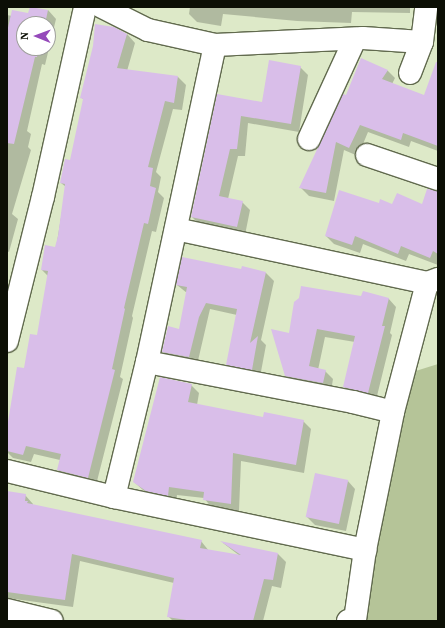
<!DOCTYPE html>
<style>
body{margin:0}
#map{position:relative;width:445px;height:628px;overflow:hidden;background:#dde9c8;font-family:"Source Serif 4",serif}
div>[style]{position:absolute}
.green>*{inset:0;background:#b5c498}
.shadow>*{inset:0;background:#0003}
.building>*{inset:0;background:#d9bee9;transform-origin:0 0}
.roads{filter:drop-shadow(1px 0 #616a4e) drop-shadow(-1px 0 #616a4e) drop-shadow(0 1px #616a4e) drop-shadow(0 -1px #616a4e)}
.minor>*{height:22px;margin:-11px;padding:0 11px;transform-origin:11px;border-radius:11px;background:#fff}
span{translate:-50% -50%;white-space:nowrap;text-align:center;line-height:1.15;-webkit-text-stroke:3px #fff;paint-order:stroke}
.frame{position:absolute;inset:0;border:8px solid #0c0f05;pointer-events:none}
.north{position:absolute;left:16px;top:16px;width:40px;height:40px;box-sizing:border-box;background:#fff;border:1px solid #9e9f9b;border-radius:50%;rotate:271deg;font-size:11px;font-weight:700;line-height:16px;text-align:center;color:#0c0f05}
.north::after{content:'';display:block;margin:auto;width:14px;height:18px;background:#9549ba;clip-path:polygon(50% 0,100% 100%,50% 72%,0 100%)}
</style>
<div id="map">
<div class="green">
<i style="clip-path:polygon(438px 364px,438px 621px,345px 621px,403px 375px)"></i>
</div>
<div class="shadow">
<i style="clip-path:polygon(190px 7px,410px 7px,410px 13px,352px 12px,351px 23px,297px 21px,223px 14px,221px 26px,197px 22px,189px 14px)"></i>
<i style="clip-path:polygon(evenodd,48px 10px,56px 19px,45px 65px,42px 64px,27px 131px,31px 134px,28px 147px,31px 150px,12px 214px,18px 219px,9px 252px,7px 251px,7px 15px,12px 16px,48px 10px,24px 24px,48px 24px,48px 48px,24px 48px,24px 24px)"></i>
<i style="clip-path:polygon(127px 34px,135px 43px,127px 71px,178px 77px,186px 85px,182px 110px,173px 109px,156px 172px,161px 177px,158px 192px,164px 198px,156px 232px,152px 231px,132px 316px,133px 318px,120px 377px,123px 379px,96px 485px,66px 478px,58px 470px,60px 460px,34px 454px,31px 462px,13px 458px,7px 452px,7px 435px,25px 369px,38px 336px,48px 276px,42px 270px,56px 248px,66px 187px,61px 183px,71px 161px,84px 100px,81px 97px)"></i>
<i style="clip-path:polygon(300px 67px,308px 75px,299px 132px,248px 123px,245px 156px,238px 156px,228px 199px,242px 202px,250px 210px,245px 235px,200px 225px,192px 217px,218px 95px,262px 103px)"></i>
<i style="clip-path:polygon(387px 70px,395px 78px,392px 84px,425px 96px,438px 85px,438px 151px,411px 141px,409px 147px,368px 132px,358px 156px,344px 150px,334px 201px,309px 196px,301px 188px,346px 97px)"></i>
<i style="clip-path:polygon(438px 198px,438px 265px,409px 254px,406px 261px,363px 244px,360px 253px,334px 244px,326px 236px,380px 204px,422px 205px)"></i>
<i style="clip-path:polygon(242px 268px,266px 273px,274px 281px,261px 340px,266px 345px,260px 377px,235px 372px,227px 364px,237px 315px,210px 309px,197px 365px,171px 360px,163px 352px,180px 330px,187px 293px,177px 285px,242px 270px)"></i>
<i style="clip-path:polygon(362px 298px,388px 298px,396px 307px,390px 333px,392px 335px,376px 400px,352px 395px,344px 387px,355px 342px,325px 337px,318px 370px,325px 371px,333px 379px,331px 391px,294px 384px,286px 376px,290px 334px)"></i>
<i style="clip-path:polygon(191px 385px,199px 393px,197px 405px,263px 418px,303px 421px,311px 429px,304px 473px,241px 461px,239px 511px,212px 508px,204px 498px,177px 495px,176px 503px,155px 499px,143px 490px,134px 482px)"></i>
<i style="clip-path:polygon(347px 480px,355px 489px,346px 531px,315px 525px,307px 517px)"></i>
<i style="clip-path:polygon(7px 492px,25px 495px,33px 504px,33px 506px,201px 541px,209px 551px,240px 556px,223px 543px,278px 554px,286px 562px,281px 588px,272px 586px,263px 621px,173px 621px,168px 616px,174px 583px,80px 561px,73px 607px,7px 598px)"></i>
</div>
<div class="building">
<i style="clip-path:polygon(30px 7px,48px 10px,45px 24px,24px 24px,24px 48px,39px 48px,37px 57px,35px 57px,14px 144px,7px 143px,7px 32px,12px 10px,28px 13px)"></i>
<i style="clip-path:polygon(95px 24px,114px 27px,127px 34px,117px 68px,178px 76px,174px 103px,165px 101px,148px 167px,153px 168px,150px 186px,156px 188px,148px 224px,144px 223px,124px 308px,125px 309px,112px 369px,115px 370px,88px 478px,57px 470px,61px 454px,26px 446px,23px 455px,7px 451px,7px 428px,17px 367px,24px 368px,30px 334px,37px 335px,48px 271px,41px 270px,45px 245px,55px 247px,58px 236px,65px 184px,60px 183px,65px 159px,70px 160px,83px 99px,80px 98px,93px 46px)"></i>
<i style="clip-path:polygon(361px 58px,388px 70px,382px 79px,424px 95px,436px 62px,438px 62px,438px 146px,403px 133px,401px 140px,360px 125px,349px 148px,336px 142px,326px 193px,299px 188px,343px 94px,346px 95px)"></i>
<i style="clip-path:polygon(269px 60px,301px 66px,291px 124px,241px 116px,237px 149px,230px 149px,219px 196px,243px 201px,237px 227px,191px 217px,217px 94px,262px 102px)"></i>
<i style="clip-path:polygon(427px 189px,438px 191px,438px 254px,433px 251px,430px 258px,401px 246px,398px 254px,355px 236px,352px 245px,325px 236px,339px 190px,379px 203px,380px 199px,392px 204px,397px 193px,422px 204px)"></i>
<i style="clip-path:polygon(182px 257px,241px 269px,242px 266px,266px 272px,250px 343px,258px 336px,252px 370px,226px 365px,237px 309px,206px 303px,199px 317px,189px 357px,162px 352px,168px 326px,179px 329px,187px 287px,176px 285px)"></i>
<i style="clip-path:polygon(301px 286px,361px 296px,363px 291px,389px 298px,382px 326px,385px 326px,368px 393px,343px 387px,355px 336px,317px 329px,309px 366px,326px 370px,323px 383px,285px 376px,271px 329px,289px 333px,294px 302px,299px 298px)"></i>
<i style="clip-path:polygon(160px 377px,192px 384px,188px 402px,263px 417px,264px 412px,304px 420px,296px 465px,233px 453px,231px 504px,203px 500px,204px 492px,169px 487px,168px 496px,146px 491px,133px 482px)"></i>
<i style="left:315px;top:473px;width:34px;height:45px;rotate:12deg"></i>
<i style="clip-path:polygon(7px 491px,26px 494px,25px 501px,28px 501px,27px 503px,202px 540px,200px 548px,241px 555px,220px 541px,278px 553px,273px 580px,264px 579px,253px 621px,193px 621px,167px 617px,174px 578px,72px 554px,65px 600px,7px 592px)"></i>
</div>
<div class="roads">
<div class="minor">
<i style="left:102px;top:7px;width:51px;rotate:26.6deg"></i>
<i style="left:148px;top:30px;width:69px;rotate:12.6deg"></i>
<i style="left:215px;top:45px;width:148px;rotate:-2.7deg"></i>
<i style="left:363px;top:38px;width:59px;rotate:3.9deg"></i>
<i style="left:410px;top:73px;width:33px;rotate:-69deg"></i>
<i style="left:422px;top:42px;width:35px;rotate:-83deg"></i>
<i style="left:309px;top:139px;width:110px;rotate:-65.3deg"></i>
<i style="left:367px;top:155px;width:75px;rotate:18.7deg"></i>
<i style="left:176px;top:229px;width:257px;rotate:12.1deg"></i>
<i style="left:7px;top:341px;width:148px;rotate:-76deg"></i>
<i style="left:43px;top:197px;width:195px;rotate:-77.5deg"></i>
<i style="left:147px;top:362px;width:210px;rotate:11deg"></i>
<i style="left:353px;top:402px;width:41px;rotate:14deg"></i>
<i style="left:7px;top:471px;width:110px;rotate:13.7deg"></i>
<i style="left:114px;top:497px;width:257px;rotate:11.9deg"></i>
<i style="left:365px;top:550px;width:141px;rotate:-78.5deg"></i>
<i style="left:393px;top:412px;width:133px;rotate:-75.2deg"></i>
<i style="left:427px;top:283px;width:12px;rotate:-20deg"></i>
<i style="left:114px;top:497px;width:139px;rotate:-76.3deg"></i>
<i style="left:147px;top:362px;width:324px;rotate:-77.9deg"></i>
<i style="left:7px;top:610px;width:46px;rotate:13.7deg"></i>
<i style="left:348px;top:621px;width:7px;rotate:-8deg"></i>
<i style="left:355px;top:620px;width:71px;rotate:-81.9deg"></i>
</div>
</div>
<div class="frame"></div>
<div class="north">N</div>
</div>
